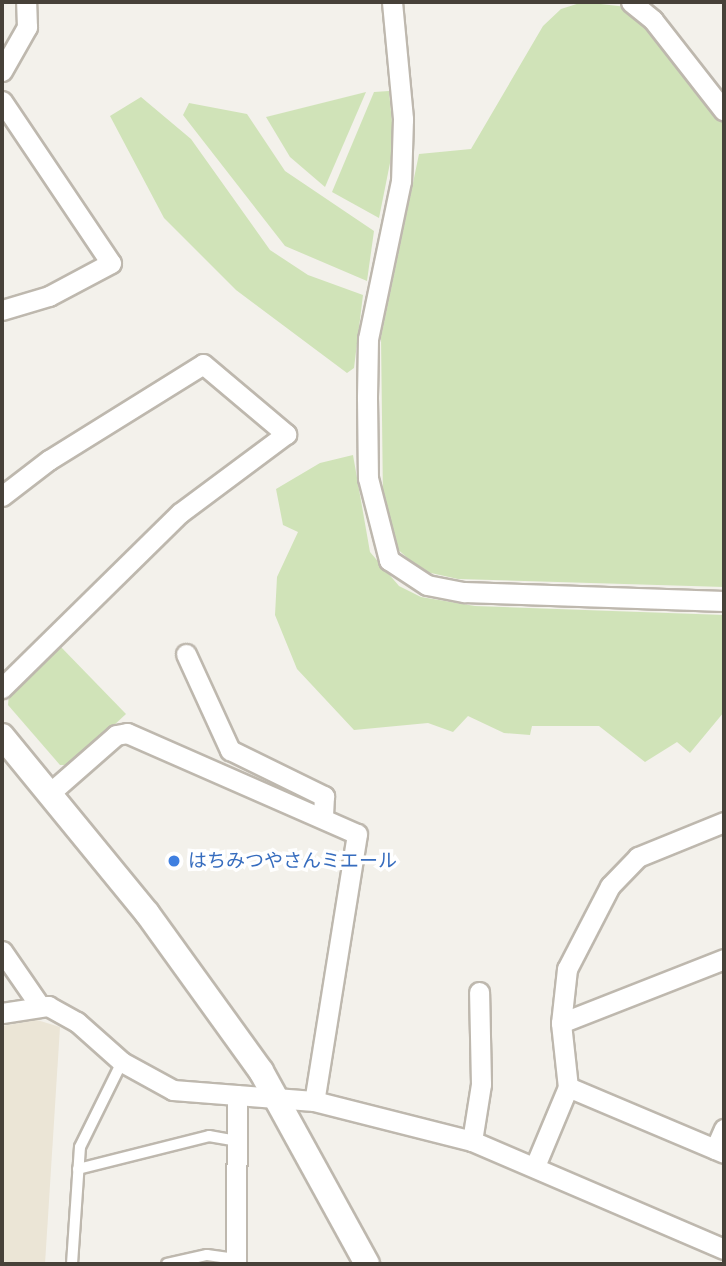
<!DOCTYPE html>
<meta charset="utf-8">
<style>
body{margin:0}
#map{position:relative;width:726px;height:1266px;overflow:hidden;background:#f3f1eb;font-family:"PT Sans","Noto Sans JP",sans-serif}
div>[style]{position:absolute}
.education>*{inset:0;background:#ebe5d6}
.green>*{inset:0;background:#d0e3b8}
.roads{filter:drop-shadow(2px 0 #beb8ae) drop-shadow(-2px 0 #beb8ae) drop-shadow(0 2px #beb8ae) drop-shadow(0 -2px #beb8ae)}
.service>*{height:10px;margin:-5px;padding:0 5px;transform-origin:5px;border-radius:5px;background:#fff}
.minor>*{height:19px;margin:-9.5px;padding:0 9.5px;transform-origin:9.5px;border-radius:9.5px;background:#fff}
.tertiary>*{height:24px;margin:-12px;padding:0 12px;transform-origin:12px;border-radius:12px;background:#fff}
.dots>*{width:19px;height:19px;translate:-50% -50%;box-sizing:border-box;border:4px solid #fff;border-radius:50%}
span{translate:-50% -50%;white-space:nowrap;text-align:center;line-height:1.15;-webkit-text-stroke:7px #fff;paint-order:stroke}
.shop-label{font-size:19px;color:#366cbe}
.left{translate:0 -50%;text-align:left}
.frame{position:absolute;inset:0;border:4px solid #474139;pointer-events:none}
</style>
<div id="map">
<div class="education">
<i style="clip-path:polygon(37px 1020px,60px 1027px,45px 1264px,2px 1264px,2px 1026px)"></i>
</div>
<div class="green">
<i style="clip-path:polygon(583px 2px,627px 7px,724px 124px,724px 587px,458px 579px,422px 571px,394px 546px,383px 500px,381px 337px,419px 154px,471px 149px,543px 26px,561px 9px)"></i>
<i style="clip-path:polygon(389px 91px,394px 143px,379px 218px,332px 192px,374px 92px)"></i>
<i style="clip-path:polygon(366px 92px,325px 187px,290px 157px,266px 117px)"></i>
<i style="clip-path:polygon(141px 97px,191px 139px,270px 250px,308px 275px,363px 295px,354px 368px,347px 373px,236px 290px,164px 218px,110px 116px)"></i>
<i style="clip-path:polygon(189px 103px,247px 114px,285px 171px,374px 231px,367px 281px,285px 246px,183px 115px)"></i>
<i style="clip-path:polygon(353px 455px,370px 552px,399px 586px,421px 597px,475px 606px,724px 615px,724px 712px,690px 753px,677px 742px,645px 762px,599px 726px,532px 726px,530px 735px,504px 733px,468px 716px,453px 732px,428px 723px,354px 730px,297px 669px,275px 615px,277px 577px,298px 532px,283px 525px,276px 489px,320px 463px)"></i>
<i style="clip-path:polygon(59px 645px,126px 714px,71px 765px,60px 765px,8px 705px,9px 695px)"></i>
</div>
<div class="roads">
<div class="service">
<i style="left:78px;top:1169px;width:135px;rotate:-14.1deg"></i>
<i style="left:209px;top:1136px;width:28px;rotate:10deg"></i>
<i style="left:72px;top:1264px;width:117px;rotate:-86.1deg"></i>
<i style="left:80px;top:1147px;width:95px;rotate:-63.7deg"></i>
<i style="left:167px;top:1264px;width:41px;rotate:-12.7deg"></i>
<i style="left:207px;top:1255px;width:29px;rotate:8deg"></i>
</div>
<div class="minor">
<i style="left:392px;top:2px;width:118px;rotate:84.6deg"></i>
<i style="left:403px;top:119px;width:62px;rotate:91.8deg"></i>
<i style="left:401px;top:181px;width:161px;rotate:101.8deg"></i>
<i style="left:368px;top:339px;width:59px;rotate:91deg"></i>
<i style="left:367px;top:398px;width:80px;rotate:89.3deg"></i>
<i style="left:368px;top:478px;width:85px;rotate:75.6deg"></i>
<i style="left:389px;top:560px;width:45px;rotate:33.3deg"></i>
<i style="left:427px;top:585px;width:38px;rotate:11deg"></i>
<i style="left:464px;top:592px;width:260px;rotate:2deg"></i>
<i style="left:631px;top:2px;width:28px;rotate:39deg"></i>
<i style="left:653px;top:20px;width:115px;rotate:52deg"></i>
<i style="left:2px;top:71px;width:51px;rotate:-60.4deg"></i>
<i style="left:27px;top:27px;width:25px;rotate:-92deg"></i>
<i style="left:2px;top:101px;width:195px;rotate:56.1deg"></i>
<i style="left:111px;top:263px;width:70px;rotate:152deg"></i>
<i style="left:49px;top:296px;width:49px;rotate:163.4deg"></i>
<i style="left:2px;top:496px;width:59px;rotate:-37.5deg"></i>
<i style="left:49px;top:460px;width:181px;rotate:-31.9deg"></i>
<i style="left:203px;top:364px;width:109px;rotate:40.1deg"></i>
<i style="left:286px;top:434px;width:132px;rotate:143.3deg"></i>
<i style="left:180px;top:513px;width:250px;rotate:135.5deg"></i>
<i style="left:186px;top:654px;width:106px;rotate:65.4deg"></i>
<i style="left:230px;top:750px;width:105px;rotate:26.1deg"></i>
<i style="left:324px;top:796px;width:20px;rotate:93deg"></i>
<i style="left:51px;top:792px;width:86px;rotate:-41.2deg"></i>
<i style="left:116px;top:735px;width:11px;rotate:-10deg"></i>
<i style="left:127px;top:733px;width:251px;rotate:23.7deg"></i>
<i style="left:357px;top:834px;width:270px;rotate:99.1deg"></i>
<i style="left:724px;top:822px;width:93px;rotate:157.9deg"></i>
<i style="left:638px;top:857px;width:40px;rotate:134deg"></i>
<i style="left:610px;top:886px;width:93px;rotate:117.4deg"></i>
<i style="left:567px;top:969px;width:54px;rotate:96.3deg"></i>
<i style="left:561px;top:1023px;width:64px;rotate:83.8deg"></i>
<i style="left:568px;top:1087px;width:169px;rotate:22.9deg"></i>
<i style="left:2px;top:951px;width:67px;rotate:55.4deg"></i>
<i style="left:2px;top:1013px;width:47px;rotate:-8.7deg"></i>
<i style="left:48px;top:1006px;width:33px;rotate:29deg"></i>
<i style="left:77px;top:1022px;width:60px;rotate:41.6deg"></i>
<i style="left:122px;top:1062px;width:58px;rotate:28.8deg"></i>
<i style="left:173px;top:1090px;width:141px;rotate:4.5deg"></i>
<i style="left:314px;top:1101px;width:163px;rotate:14.2deg"></i>
<i style="left:472px;top:1141px;width:274px;rotate:23.2deg"></i>
<i style="left:561px;top:1023px;width:175px;rotate:-21.4deg"></i>
<i style="left:472px;top:1141px;width:58px;rotate:-81deg"></i>
<i style="left:481px;top:1084px;width:92px;rotate:-91.2deg"></i>
<i style="left:715px;top:1149px;width:22px;rotate:-66deg"></i>
<i style="left:535px;top:1166px;width:86px;rotate:-67.3deg"></i>
<i style="left:236px;top:1264px;width:169px;rotate:-89.7deg"></i>
</div>
<div class="tertiary">
<i style="left:2px;top:736px;width:229px;rotate:50.7deg"></i>
<i style="left:147px;top:913px;width:195px;rotate:54.2deg"></i>
<i style="left:261px;top:1071px;width:220px;rotate:61.2deg"></i>
</div>
</div>
<div class="dots">
<i style="left:174px;top:861px;background:#3f7fe0"></i>
</div>
<div class="shop-label">
<span class="left" style="left:188px;top:861px">はちみつやさんミエール</span>
</div>
<div class="frame"></div>
</div>
